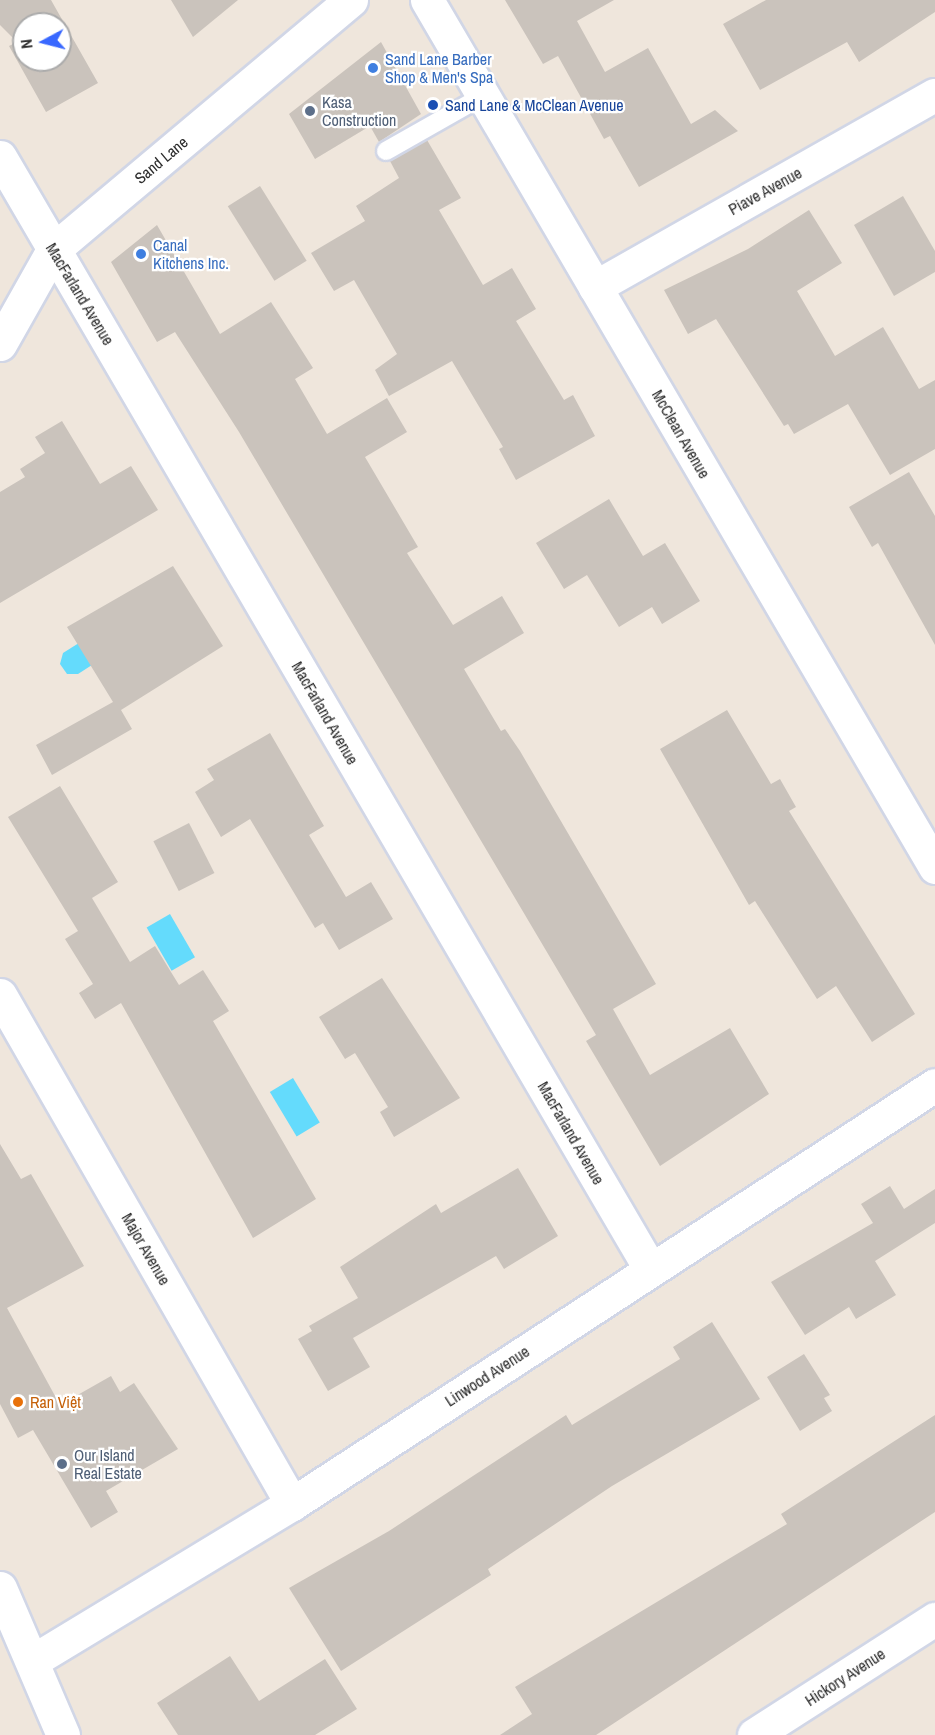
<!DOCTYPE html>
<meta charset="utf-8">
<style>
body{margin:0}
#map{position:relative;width:935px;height:1735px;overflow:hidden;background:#efe6dc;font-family:"Archivo Narrow",sans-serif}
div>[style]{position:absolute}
.water>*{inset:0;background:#64dbfc;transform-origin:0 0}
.building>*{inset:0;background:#cac3bc;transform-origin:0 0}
.roads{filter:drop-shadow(2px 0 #d1d6e6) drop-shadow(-2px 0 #d1d6e6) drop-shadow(0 2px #d1d6e6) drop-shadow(0 -2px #d1d6e6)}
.lane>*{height:18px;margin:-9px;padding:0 9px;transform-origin:9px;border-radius:9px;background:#fff}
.street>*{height:33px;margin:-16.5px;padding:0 16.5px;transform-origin:16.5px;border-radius:16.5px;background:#fff}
.secondary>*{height:33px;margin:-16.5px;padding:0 16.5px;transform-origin:16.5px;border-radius:16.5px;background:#fff}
.dots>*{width:16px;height:16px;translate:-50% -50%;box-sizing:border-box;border:3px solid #fff;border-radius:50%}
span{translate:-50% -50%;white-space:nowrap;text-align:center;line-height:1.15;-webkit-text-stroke:4.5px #fff;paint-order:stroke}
.shop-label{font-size:16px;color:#366cbe}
.left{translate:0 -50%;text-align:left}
.service-label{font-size:16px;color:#4e5e75}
.transit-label{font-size:16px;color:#164399}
.street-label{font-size:16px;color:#2c2c2c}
.food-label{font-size:16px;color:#c56008}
.north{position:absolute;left:12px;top:12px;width:60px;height:60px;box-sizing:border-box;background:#fff;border:2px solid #ababab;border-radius:50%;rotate:263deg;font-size:16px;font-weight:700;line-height:24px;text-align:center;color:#2c2c2c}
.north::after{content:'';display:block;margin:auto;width:21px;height:27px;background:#3968ff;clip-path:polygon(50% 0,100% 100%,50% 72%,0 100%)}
</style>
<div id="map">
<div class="water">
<i style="clip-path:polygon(90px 636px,106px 656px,78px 674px,67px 674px,60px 664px,63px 653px)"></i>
<i style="left:170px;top:914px;width:50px;height:27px;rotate:60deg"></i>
<i style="left:293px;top:1078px;width:52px;height:27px;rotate:59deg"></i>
</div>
<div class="building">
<i style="clip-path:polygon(evenodd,0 0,51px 0,98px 83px,46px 112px,9px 46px,17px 42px,0 25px,0 0,24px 24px,60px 24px,60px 60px,24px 60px,24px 24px)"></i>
<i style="clip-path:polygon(171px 0,238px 0,193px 37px)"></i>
<i style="clip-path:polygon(505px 0,614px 0,577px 21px,605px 72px,648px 48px,691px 124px,715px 110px,738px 131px,639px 187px,610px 136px,604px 139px,558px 56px,543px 64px)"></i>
<i style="clip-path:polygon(766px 0,935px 0,935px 12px,859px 62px,847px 42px,760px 90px,723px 24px)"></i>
<i style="clip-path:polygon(381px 42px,421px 114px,379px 142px,370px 126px,315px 159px,289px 114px)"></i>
<i style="clip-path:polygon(427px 140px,461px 198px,439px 210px,483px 285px,512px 268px,536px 309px,516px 321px,564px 400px,573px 395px,595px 436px,516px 480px,499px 449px,503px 447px,452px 361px,389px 396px,375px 370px,397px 354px,354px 280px,334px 291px,311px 253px,365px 221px,356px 206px,399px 178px,390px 161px)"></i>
<i style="left:260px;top:186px;width:88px;height:38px;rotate:58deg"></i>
<i style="clip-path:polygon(903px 196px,935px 251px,935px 272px,894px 296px,854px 225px)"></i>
<i style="clip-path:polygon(809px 210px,842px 263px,797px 291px,835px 356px,883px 327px,919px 389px,935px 380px,935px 449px,890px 475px,848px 404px,794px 434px,788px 424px,784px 426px,716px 319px,688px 334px,664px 290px,748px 249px)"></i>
<i style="clip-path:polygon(157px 225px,220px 334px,271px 302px,313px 368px,295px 379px,327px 434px,387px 398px,407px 432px,365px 457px,418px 547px,407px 553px,453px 625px,502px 596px,524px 633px,464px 669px,501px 731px,505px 729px,520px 751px,656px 984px,613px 1009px,650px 1075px,730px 1028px,769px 1094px,660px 1166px,586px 1041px,596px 1035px,239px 432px,175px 332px,157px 342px,111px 262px)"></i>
<i style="clip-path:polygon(62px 421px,100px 484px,131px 466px,158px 510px,0 603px,0 492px,25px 477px,20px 469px,45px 453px,35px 437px)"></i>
<i style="clip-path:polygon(909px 472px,935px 516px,935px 645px,878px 543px,872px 547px,849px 507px)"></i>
<i style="clip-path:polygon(609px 499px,643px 556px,665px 543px,700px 601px,662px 624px,652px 607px,619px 627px,587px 575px,564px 589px,536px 543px)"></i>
<i style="clip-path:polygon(173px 566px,223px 646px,121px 710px,132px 729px,52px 775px,36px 745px,113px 702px,67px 627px)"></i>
<i style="clip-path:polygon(727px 710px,771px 784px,780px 779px,796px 807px,789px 811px,915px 1014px,872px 1042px,836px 986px,817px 999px,755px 901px,749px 905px,660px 749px)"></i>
<i style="clip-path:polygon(270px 733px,324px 826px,309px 835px,346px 897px,371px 882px,393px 919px,339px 950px,323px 923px,315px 928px,250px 819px,221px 837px,195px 792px,214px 780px,207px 769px)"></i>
<i style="clip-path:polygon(60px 786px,118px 882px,92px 898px,130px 962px,155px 946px,179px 985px,203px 970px,229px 1011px,213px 1021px,316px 1199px,253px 1238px,121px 1003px,95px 1019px,79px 993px,93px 984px,65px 939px,78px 931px,8px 817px)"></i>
<i style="left:189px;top:823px;width:56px;height:40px;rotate:63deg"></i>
<i style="clip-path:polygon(382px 978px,460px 1098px,394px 1137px,380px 1112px,388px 1107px,355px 1053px,345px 1059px,319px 1017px)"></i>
<i style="clip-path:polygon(0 1144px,21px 1179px,31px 1174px,84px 1266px,7px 1308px,60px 1405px,111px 1376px,120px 1392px,134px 1383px,178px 1449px,106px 1491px,118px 1512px,91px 1528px,33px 1430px,18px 1438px,0 1404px)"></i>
<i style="clip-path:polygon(518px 1168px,558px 1236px,504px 1269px,496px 1256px,353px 1338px,370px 1367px,328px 1391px,298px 1339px,312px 1331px,309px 1326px,358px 1298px,340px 1267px,436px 1204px,441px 1213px)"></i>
<i style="clip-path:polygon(890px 1186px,904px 1209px,935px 1189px,935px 1223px,875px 1261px,896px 1295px,856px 1319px,849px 1307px,805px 1335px,771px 1282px,873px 1223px,861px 1204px)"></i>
<i style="clip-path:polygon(712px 1322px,760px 1399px,612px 1486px,488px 1569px,491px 1575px,341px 1671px,289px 1588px,389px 1531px,566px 1415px,572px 1425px,680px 1359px,673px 1347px)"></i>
<i style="clip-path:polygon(804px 1354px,830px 1395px,824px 1398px,832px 1411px,800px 1431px,767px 1377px)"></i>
<i style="clip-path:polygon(935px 1415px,935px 1512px,596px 1735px,500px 1735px,532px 1714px,515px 1687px,787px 1524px,781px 1514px)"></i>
<i style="clip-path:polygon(230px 1656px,259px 1701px,325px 1659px,357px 1709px,315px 1735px,178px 1735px,157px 1703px)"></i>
</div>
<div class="roads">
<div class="lane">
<i style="left:386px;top:151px;width:112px;rotate:-29.6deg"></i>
</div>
<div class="street">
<i style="left:427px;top:0;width:1005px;rotate:59.63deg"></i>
<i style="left:0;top:157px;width:1289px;rotate:59.68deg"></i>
<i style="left:595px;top:287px;width:390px;rotate:-29.5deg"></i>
<i style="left:0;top:995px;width:587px;rotate:60.16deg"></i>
<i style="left:34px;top:1660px;width:301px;rotate:-31.2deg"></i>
<i style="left:292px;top:1504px;width:767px;rotate:-33.09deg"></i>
<i style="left:754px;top:1735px;width:215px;rotate:-32.7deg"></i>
</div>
<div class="secondary">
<i style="left:0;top:344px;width:108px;rotate:-60.6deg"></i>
<i style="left:53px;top:250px;width:389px;rotate:-40deg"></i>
<i style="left:0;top:1588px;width:160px;rotate:66.8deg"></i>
</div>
</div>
<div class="dots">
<i style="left:373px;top:68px;background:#3f7fe0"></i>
<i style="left:433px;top:105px;background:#1a4fb4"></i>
<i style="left:310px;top:111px;background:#5c6f8a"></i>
<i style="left:141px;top:254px;background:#3f7fe0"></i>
<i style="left:18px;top:1402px;background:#e8710a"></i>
<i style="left:62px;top:1464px;background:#5c6f8a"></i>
</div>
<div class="shop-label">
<span class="left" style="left:385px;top:68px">Sand Lane Barber<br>Shop &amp; Men's Spa</span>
<span class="left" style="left:153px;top:254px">Canal<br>Kitchens Inc.</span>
</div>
<div class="service-label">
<span class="left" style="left:322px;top:111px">Kasa<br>Construction</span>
<span class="left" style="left:74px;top:1464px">Our Island<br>Real Estate</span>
</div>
<div class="transit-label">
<span class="left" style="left:445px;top:105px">Sand Lane &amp; McClean Avenue</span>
</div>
<div class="street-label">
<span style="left:161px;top:160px;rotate:-40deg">Sand Lane</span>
<span style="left:765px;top:191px;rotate:-29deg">Piave Avenue</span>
<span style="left:80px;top:294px;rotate:59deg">MacFarland Avenue</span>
<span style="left:681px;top:434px;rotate:60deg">McClean Avenue</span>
<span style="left:325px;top:713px;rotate:60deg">MacFarland Avenue</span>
<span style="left:571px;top:1133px;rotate:60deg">MacFarland Avenue</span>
<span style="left:146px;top:1249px;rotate:60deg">Major Avenue</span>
<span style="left:487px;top:1376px;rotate:-33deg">Linwood Avenue</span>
<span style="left:845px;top:1677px;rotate:-33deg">Hickory Avenue</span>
</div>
<div class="food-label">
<span class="left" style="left:30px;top:1402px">Ran Việt</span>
</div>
<div class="north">N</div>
</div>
